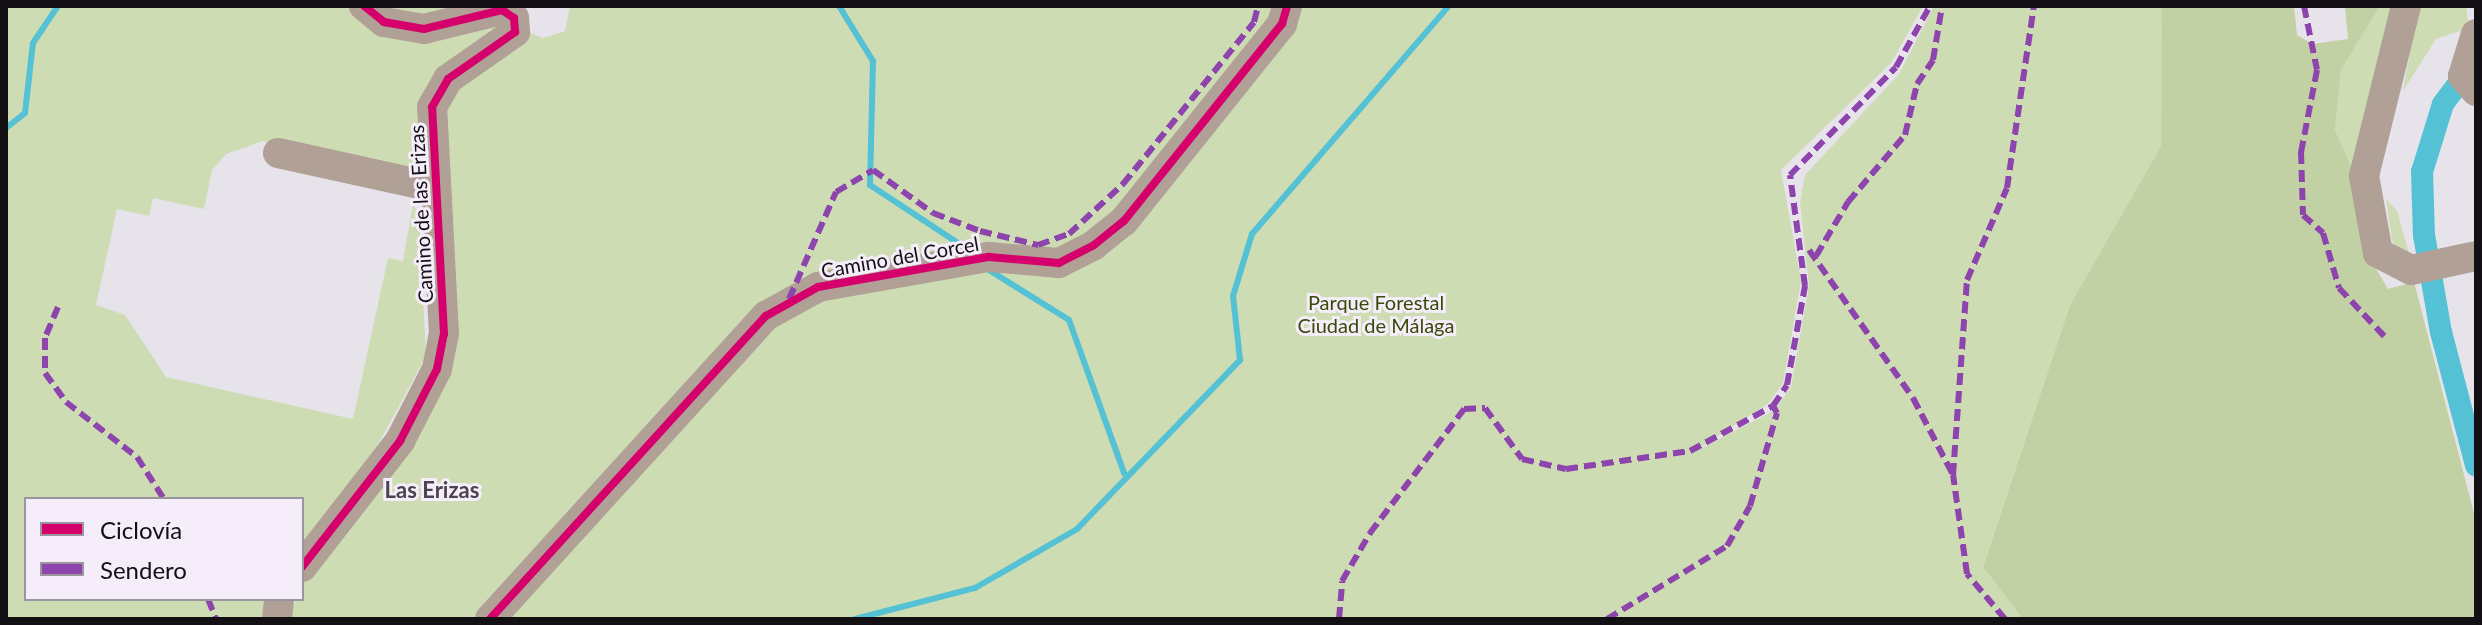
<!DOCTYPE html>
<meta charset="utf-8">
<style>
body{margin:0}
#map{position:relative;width:2482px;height:625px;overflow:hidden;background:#e7e3ea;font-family:Lato,sans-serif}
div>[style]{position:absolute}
.green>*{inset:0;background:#cedcb3}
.forest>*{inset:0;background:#c2d1a4}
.stream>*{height:6px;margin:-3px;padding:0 3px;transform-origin:3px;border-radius:3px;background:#54c1d5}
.canal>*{height:22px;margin:-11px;padding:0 11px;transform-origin:11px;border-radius:11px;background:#54c1d5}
.minor>*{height:30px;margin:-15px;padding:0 15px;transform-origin:15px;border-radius:15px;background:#b0a096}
.quiet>*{height:6px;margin-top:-3px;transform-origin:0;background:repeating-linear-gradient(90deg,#8e44ad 0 12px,transparent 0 18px)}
.cycleway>*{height:8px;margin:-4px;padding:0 4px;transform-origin:4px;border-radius:4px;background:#d6006c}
span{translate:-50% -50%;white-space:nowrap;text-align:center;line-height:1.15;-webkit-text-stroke:6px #f6edfa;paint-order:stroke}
.street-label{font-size:20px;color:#131014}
.park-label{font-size:20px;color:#374a07}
.neighbourhood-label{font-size:22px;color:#4b444f;font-weight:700}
.frame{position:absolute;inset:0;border:8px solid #131014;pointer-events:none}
.legend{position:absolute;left:24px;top:497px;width:280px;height:104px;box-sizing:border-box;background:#f6edfa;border:2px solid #9b959e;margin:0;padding:10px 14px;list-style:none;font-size:24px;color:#131014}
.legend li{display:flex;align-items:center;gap:16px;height:40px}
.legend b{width:40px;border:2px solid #9b959e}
</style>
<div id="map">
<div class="green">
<i style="clip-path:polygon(6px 6px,354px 6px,502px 23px,462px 58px,422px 163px,411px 172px,263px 141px,226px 154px,212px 170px,204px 209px,153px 198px,149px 216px,117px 209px,96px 305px,125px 315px,166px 377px,353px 419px,388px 258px,403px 261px,413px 204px,419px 215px,426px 356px,368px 463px,302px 549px,302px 499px,26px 499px,26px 599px,267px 599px,261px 619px,6px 619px)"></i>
<i style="clip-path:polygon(375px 6px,482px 6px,417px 21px)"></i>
<i style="clip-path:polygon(570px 6px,1923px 6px,1892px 62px,1781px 170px,1801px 281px,1783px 383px,1769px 403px,1690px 454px,1775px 410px,1791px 387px,1809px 286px,1800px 202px,1805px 175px,1899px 74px,1934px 6px,2162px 6px,2161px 146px,2070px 305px,1983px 567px,2023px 619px,501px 619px,809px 283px,472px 619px,287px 619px,306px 579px,426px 417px,440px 114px,450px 91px,528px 32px,543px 38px,565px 31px)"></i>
<i style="clip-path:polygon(2380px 6px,2396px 6px,2356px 177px,2335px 130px,2341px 70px)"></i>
<i style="clip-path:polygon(2418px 6px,2466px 6px,2469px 28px,2436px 39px,2403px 91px)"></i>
<i style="clip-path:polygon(2386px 199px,2397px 211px,2411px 260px,2402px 260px,2392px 240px)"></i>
</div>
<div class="forest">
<i style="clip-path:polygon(2162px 6px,2294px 6px,2297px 35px,2312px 44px,2348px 39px,2345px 6px,2380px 6px,2341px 70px,2335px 130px,2356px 177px,2363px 247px,2388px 289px,2414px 282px,2476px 521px,2476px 619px,2023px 619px,1983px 567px,2070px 305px,2161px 146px)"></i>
</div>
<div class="stream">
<i style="left:839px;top:6px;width:65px;rotate:58.3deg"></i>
<i style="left:873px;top:61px;width:124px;rotate:91.4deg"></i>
<i style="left:870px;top:185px;width:109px;rotate:33.4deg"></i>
<i style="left:6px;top:128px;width:24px;rotate:-38deg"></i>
<i style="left:25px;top:113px;width:70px;rotate:-83.5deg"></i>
<i style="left:33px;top:43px;width:45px;rotate:-56deg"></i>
<i style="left:989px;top:270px;width:94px;rotate:32deg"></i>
<i style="left:1069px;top:320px;width:163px;rotate:70.2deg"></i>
<i style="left:855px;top:619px;width:124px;rotate:-14.5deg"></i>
<i style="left:975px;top:588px;width:118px;rotate:-30deg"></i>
<i style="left:1077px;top:529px;width:235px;rotate:-46deg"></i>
<i style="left:1240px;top:360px;width:64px;rotate:-96.2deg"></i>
<i style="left:1233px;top:296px;width:65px;rotate:-73deg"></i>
<i style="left:1252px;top:234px;width:301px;rotate:-49.2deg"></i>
</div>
<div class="canal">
<i style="left:2473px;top:64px;width:50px;rotate:126.9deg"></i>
<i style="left:2443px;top:104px;width:71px;rotate:107.2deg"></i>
<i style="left:2422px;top:172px;width:63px;rotate:88.2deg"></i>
<i style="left:2424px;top:235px;width:98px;rotate:80.1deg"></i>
<i style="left:2441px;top:332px;width:138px;rotate:75.3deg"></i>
</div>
<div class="minor">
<i style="left:2406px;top:6px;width:175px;rotate:103.9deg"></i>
<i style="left:2364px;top:176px;width:78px;rotate:79.7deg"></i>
<i style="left:2378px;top:253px;width:37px;rotate:27deg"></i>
<i style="left:2411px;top:270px;width:66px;rotate:-12.2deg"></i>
<i style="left:2476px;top:34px;width:44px;rotate:107.2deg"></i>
<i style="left:2463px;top:76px;width:20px;rotate:49deg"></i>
<i style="left:278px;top:153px;width:159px;rotate:12.4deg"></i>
<i style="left:302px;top:567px;width:160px;rotate:-52.1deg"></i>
<i style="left:400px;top:441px;width:81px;rotate:-62.8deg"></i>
<i style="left:437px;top:369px;width:36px;rotate:-79deg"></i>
<i style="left:444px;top:334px;width:227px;rotate:-93deg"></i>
<i style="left:432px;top:107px;width:32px;rotate:-60deg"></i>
<i style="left:448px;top:79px;width:82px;rotate:-35deg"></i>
<i style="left:515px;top:32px;width:14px;rotate:-94deg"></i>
<i style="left:514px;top:18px;width:14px;rotate:-146deg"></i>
<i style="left:502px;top:10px;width:80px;rotate:166.3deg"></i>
<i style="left:424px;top:29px;width:41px;rotate:-170.1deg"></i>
<i style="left:384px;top:22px;width:26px;rotate:-141deg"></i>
<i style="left:277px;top:619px;width:20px;rotate:-84deg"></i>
<i style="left:490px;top:619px;width:410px;rotate:-47.7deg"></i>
<i style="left:766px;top:316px;width:60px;rotate:-29.1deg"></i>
<i style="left:818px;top:287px;width:174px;rotate:-10deg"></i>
<i style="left:989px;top:257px;width:70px;rotate:4.9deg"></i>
<i style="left:1059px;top:263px;width:39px;rotate:-27deg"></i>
<i style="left:1094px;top:245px;width:38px;rotate:-39deg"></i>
<i style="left:1124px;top:221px;width:253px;rotate:-51.3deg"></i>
<i style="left:1282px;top:24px;width:19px;rotate:-74deg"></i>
</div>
<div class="quiet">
<i style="left:2304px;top:6px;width:65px;rotate:78.5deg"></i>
<i style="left:2317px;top:70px;width:84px;rotate:101deg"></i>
<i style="left:2301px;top:152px;width:63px;rotate:88.2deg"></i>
<i style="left:2303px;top:215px;width:27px;rotate:42deg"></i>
<i style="left:2323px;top:233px;width:57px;rotate:73.8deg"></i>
<i style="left:2339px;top:288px;width:66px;rotate:46.8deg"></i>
<i style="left:1809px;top:250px;width:181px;rotate:54.9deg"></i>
<i style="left:1913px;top:398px;width:87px;rotate:62.5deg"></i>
<i style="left:1816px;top:256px;width:63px;rotate:-59.3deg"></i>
<i style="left:1848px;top:202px;width:88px;rotate:-49.6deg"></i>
<i style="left:1905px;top:135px;width:52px;rotate:-76.8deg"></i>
<i style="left:1917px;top:84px;width:29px;rotate:-56deg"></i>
<i style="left:1933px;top:60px;width:55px;rotate:-80.5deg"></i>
<i style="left:789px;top:299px;width:117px;rotate:-66.3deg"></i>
<i style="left:836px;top:192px;width:43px;rotate:-30.7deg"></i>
<i style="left:873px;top:170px;width:74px;rotate:35.6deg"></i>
<i style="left:933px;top:213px;width:50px;rotate:21deg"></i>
<i style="left:980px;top:231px;width:60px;rotate:13.6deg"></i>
<i style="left:1038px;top:245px;width:33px;rotate:-20deg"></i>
<i style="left:1069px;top:234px;width:74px;rotate:-42.8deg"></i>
<i style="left:1123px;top:184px;width:208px;rotate:-51deg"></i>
<i style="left:1254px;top:22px;width:16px;rotate:-76deg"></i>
<i style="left:58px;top:307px;width:34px;rotate:113deg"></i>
<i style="left:45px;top:338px;width:35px;rotate:90deg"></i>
<i style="left:45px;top:373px;width:36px;rotate:54deg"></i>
<i style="left:66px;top:402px;width:90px;rotate:37.8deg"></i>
<i style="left:137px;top:457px;width:50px;rotate:57.3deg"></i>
<i style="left:208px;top:599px;width:22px;rotate:68deg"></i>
<i style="left:1339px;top:619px;width:38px;rotate:-85deg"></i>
<i style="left:1342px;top:581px;width:56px;rotate:-59.7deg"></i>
<i style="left:1370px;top:533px;width:156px;rotate:-52.8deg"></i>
<i style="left:1464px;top:409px;width:21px;rotate:-3deg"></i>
<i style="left:1485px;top:408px;width:63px;rotate:54deg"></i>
<i style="left:1522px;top:459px;width:45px;rotate:12.8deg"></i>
<i style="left:1566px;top:469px;width:125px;rotate:-8.3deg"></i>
<i style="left:1690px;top:451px;width:94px;rotate:-28.5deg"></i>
<i style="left:1773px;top:406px;width:25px;rotate:-56deg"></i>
<i style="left:1787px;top:385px;width:101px;rotate:-79.7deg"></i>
<i style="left:1805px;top:286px;width:112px;rotate:-97.7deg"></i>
<i style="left:1790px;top:175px;width:151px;rotate:-45.5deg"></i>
<i style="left:1896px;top:67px;width:70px;rotate:-60.9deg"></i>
<i style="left:1607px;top:619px;width:140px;rotate:-31.3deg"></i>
<i style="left:1727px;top:546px;width:46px;rotate:-60.1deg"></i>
<i style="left:1750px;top:506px;width:97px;rotate:-73.8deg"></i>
<i style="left:1777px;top:413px;width:8px;rotate:-120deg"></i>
<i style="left:2005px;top:619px;width:59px;rotate:-130.2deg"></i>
<i style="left:1967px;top:574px;width:100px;rotate:-98deg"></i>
<i style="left:1953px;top:475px;width:196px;rotate:-85.9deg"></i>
<i style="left:1967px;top:280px;width:100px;rotate:-66.5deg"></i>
<i style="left:2007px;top:188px;width:184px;rotate:-81.6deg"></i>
</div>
<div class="cycleway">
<i style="left:302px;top:567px;width:160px;rotate:-52.1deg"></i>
<i style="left:400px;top:441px;width:81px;rotate:-62.8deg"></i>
<i style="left:437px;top:369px;width:36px;rotate:-79deg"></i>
<i style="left:444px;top:334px;width:227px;rotate:-93deg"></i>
<i style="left:432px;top:107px;width:32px;rotate:-60deg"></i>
<i style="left:448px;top:79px;width:82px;rotate:-35deg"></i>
<i style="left:515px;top:32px;width:14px;rotate:-94deg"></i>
<i style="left:514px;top:18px;width:14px;rotate:-146deg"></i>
<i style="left:502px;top:10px;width:80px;rotate:166.3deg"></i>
<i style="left:424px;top:29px;width:41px;rotate:-170.1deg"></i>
<i style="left:384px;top:22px;width:26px;rotate:-141deg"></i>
<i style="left:490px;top:619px;width:410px;rotate:-47.7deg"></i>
<i style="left:766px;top:316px;width:60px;rotate:-29.1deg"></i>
<i style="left:818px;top:287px;width:174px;rotate:-10deg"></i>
<i style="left:989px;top:257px;width:70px;rotate:4.9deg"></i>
<i style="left:1059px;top:263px;width:39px;rotate:-27deg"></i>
<i style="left:1094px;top:245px;width:38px;rotate:-39deg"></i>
<i style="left:1124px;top:221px;width:253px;rotate:-51.3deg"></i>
<i style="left:1282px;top:24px;width:19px;rotate:-74deg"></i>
</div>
<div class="street-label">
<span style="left:421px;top:214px;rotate:-93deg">Camino de las Erizas</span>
<span style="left:900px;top:257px;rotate:-10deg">Camino del Corcel</span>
</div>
<div class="park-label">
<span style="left:1376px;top:314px">Parque Forestal<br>Ciudad de Málaga</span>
</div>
<div class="neighbourhood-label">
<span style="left:432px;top:490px">Las Erizas</span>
</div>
<div class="frame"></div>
<ul class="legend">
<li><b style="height:10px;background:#d6006c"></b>Ciclovía</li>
<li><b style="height:10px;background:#8e44ad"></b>Sendero</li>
</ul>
</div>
